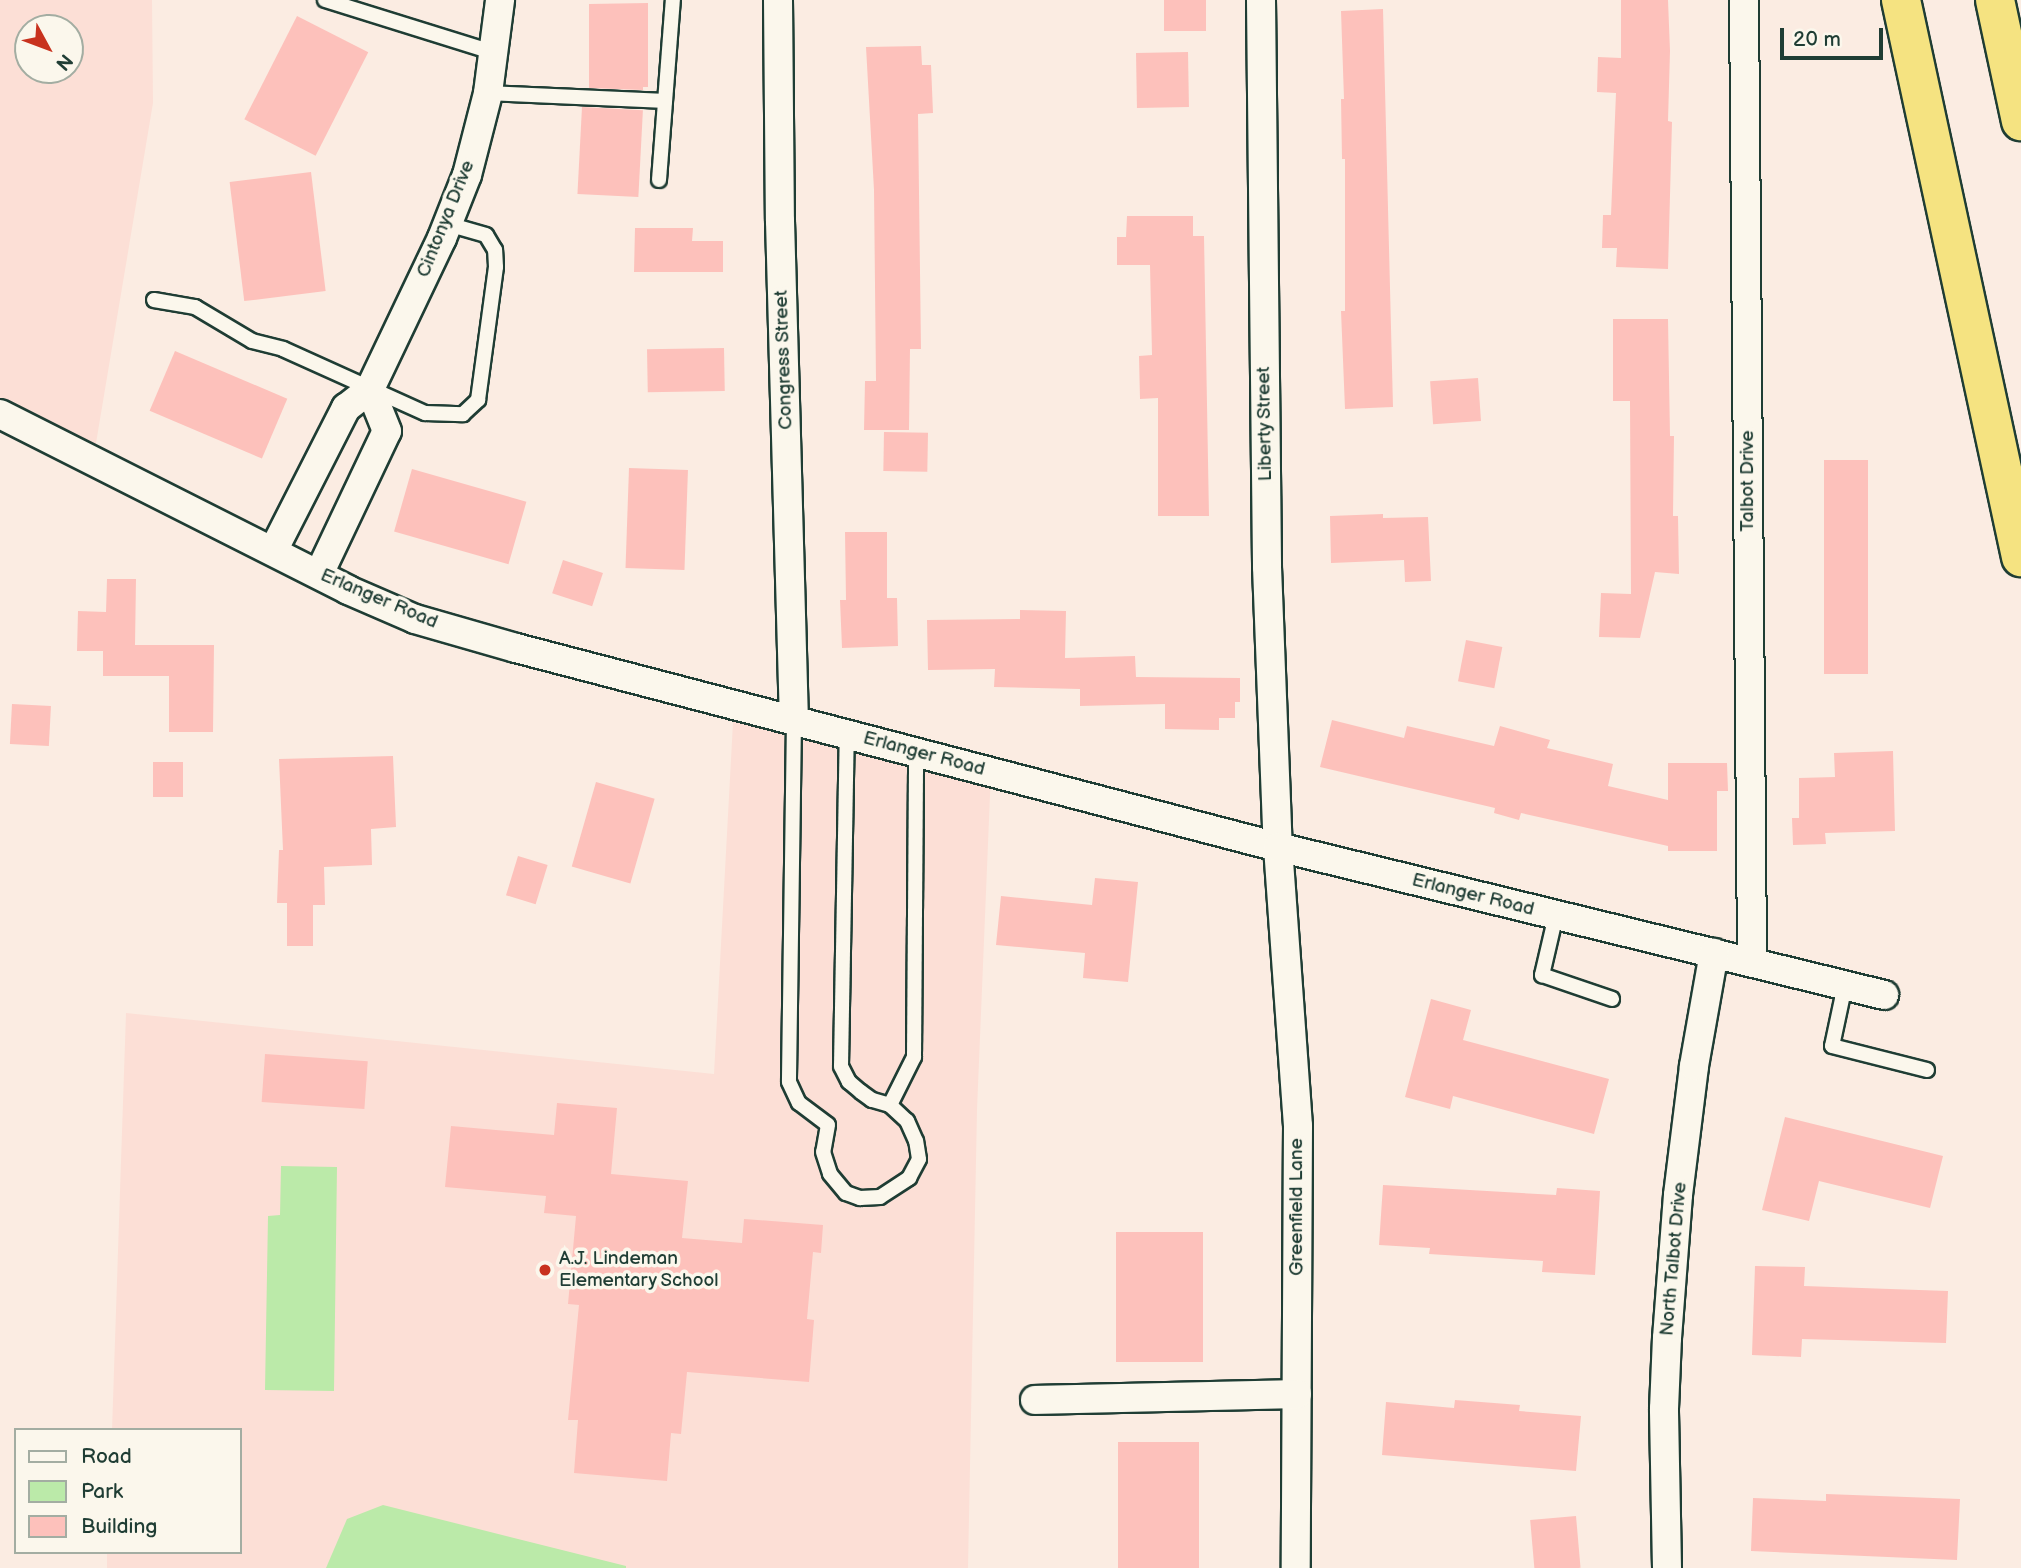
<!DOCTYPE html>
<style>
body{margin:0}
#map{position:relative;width:2021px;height:1568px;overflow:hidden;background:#fbece2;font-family:"Balsamiq Sans",sans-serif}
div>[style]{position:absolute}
.built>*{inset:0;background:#fcdfd6}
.green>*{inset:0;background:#bbeaa9}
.building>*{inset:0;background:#fdc1bb;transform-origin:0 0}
.roads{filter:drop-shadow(2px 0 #1f3d34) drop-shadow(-2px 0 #1f3d34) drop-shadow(0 2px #1f3d34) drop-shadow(0 -2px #1f3d34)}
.service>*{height:14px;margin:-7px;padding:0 7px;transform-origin:7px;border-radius:7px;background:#fbf7ec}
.minor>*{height:28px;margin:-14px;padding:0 14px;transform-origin:14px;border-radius:14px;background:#fbf7ec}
.motorway>*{height:38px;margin:-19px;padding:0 19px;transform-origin:19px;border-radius:19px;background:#f5e381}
.dots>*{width:19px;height:19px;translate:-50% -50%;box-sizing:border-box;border:4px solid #fbf7ec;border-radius:50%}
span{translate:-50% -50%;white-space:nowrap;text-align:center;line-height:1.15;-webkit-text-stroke:7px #fbf7ec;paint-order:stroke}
.street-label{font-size:19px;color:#1f3d34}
.poi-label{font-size:19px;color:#1f3d34}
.left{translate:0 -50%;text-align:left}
.legend{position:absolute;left:14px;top:1428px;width:228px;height:126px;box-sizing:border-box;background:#fbf7ec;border:2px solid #a3ada2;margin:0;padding:9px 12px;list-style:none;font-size:21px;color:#1f3d34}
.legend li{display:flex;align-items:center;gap:14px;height:35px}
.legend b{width:35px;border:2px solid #a3ada2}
.north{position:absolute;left:14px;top:14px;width:70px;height:70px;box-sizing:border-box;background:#fbf7ec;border:2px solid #a3ada2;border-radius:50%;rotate:131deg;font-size:19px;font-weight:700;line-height:28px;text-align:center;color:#1f3d34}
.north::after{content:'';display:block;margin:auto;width:24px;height:32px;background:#c8321e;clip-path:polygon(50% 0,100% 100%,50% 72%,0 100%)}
.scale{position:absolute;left:1780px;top:28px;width:103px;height:32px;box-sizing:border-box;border:4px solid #1f3d34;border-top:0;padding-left:9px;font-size:21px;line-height:24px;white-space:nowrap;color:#1f3d34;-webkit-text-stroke:5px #fbf7ec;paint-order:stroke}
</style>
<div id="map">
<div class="built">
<i style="clip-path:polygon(evenodd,0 0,152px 0,153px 103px,93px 461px,0 414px,0 0,28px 28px,70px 28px,70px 70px,28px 70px,28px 28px)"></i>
<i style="clip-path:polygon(734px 704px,991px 771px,977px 1110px,968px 1568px,107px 1568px,107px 1552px,240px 1552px,240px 1430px,112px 1430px,126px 1013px,714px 1074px)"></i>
</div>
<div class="green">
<i style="clip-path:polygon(281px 1166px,337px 1167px,334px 1391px,265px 1390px,268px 1216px,280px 1215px)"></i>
<i style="clip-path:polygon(383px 1505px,626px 1566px,626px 1568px,326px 1568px,347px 1519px)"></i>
</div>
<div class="building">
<i style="left:1164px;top:0;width:42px;height:31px"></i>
<i style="clip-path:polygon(1621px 0,1668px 0,1670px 51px,1668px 121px,1672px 122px,1668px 269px,1616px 267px,1617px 248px,1602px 248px,1603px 215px,1611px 215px,1616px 93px,1597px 92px,1598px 57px,1621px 58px)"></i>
<i style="clip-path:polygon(648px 3px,648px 87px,643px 87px,643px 90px,589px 88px,589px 4px)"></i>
<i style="clip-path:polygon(1383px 9px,1393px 407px,1345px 409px,1341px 311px,1345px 311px,1345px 159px,1342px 159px,1341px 99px,1344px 99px,1341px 11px)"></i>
<i style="left:297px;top:16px;width:80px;height:116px;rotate:27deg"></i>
<i style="clip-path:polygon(921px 46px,922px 65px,931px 65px,933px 113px,918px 114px,921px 349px,910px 349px,909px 430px,864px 430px,865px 381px,876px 381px,874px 190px,866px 47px)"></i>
<i style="left:1188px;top:52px;width:55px;height:52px;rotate:89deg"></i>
<i style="left:582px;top:107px;width:61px;height:87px;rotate:3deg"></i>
<i style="left:311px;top:172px;width:120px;height:82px;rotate:83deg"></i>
<i style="clip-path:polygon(1127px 216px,1193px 216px,1193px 236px,1204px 236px,1209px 516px,1158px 516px,1158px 398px,1140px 399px,1139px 356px,1152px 355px,1150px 265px,1117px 265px,1117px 237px,1126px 237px)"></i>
<i style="clip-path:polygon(635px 228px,693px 228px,692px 241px,723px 241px,723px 272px,634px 272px)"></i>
<i style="clip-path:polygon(1613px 319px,1668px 319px,1670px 436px,1674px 436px,1673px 516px,1678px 516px,1679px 574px,1655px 572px,1640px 638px,1599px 637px,1601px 593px,1631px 594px,1630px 401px,1613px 401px)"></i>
<i style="left:724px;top:348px;width:43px;height:77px;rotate:89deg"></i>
<i style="left:175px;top:351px;width:122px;height:65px;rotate:23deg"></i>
<i style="left:1478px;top:378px;width:43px;height:48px;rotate:86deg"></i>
<i style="left:884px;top:432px;width:44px;height:39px;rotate:1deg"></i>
<i style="left:1868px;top:460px;width:214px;height:44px;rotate:90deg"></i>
<i style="left:629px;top:468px;width:59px;height:100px;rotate:2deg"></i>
<i style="left:412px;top:469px;width:119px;height:65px;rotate:16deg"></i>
<i style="clip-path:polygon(1383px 514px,1383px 518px,1428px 517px,1431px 581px,1405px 582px,1404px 560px,1331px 563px,1330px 516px)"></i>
<i style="clip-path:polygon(845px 532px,887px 532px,887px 598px,897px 598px,898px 646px,842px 648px,840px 600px,846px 600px)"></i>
<i style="left:563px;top:560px;width:42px;height:35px;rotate:18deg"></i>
<i style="clip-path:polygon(107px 579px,136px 579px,135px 645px,214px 645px,213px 732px,169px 732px,169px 676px,103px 676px,103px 651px,77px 651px,78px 611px,106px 612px)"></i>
<i style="clip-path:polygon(1020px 610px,1066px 611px,1065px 658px,1135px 656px,1136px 677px,1240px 678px,1240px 702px,1235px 702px,1235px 718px,1219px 718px,1219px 730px,1165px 729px,1165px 704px,1080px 706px,1080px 689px,994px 687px,995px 669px,928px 670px,927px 620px,1020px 619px)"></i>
<i style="left:1466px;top:640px;width:37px;height:42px;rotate:11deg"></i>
<i style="left:12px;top:704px;width:39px;height:40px;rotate:3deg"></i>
<i style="clip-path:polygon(1332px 720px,1404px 738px,1407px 726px,1494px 746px,1500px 726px,1550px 740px,1547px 748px,1613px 764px,1608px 786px,1668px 800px,1668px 763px,1727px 763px,1728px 791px,1717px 791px,1717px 851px,1668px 851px,1668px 846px,1521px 813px,1519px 820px,1494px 813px,1495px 808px,1320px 767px)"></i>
<i style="clip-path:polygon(1893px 751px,1895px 831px,1825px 833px,1826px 844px,1793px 845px,1792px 818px,1799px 818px,1799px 778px,1835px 777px,1834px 753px)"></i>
<i style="clip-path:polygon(393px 756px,396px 827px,371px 829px,372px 865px,324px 867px,325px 905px,313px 905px,313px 946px,287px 946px,287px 903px,277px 903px,279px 850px,283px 850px,279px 759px)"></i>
<i style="left:153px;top:762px;width:30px;height:35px"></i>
<i style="left:596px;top:782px;width:61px;height:88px;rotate:16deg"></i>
<i style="left:518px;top:856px;width:31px;height:41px;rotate:17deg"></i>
<i style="clip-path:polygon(1095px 878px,1138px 882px,1128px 982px,1083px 978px,1085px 953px,996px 945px,1001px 896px,1092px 905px)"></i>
<i style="clip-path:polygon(1431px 999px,1471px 1010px,1463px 1040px,1609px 1079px,1594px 1134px,1453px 1096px,1450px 1109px,1405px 1097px)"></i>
<i style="left:265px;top:1054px;width:103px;height:48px;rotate:4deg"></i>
<i style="clip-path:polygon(557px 1103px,617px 1108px,611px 1174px,688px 1181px,682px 1238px,742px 1243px,744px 1219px,823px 1225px,821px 1253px,813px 1252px,807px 1319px,814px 1320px,809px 1382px,687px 1372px,681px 1434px,671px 1433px,667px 1481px,574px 1473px,578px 1420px,568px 1420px,579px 1305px,568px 1304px,576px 1216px,544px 1213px,546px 1196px,445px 1187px,451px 1126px,554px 1135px)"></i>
<i style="clip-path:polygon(1785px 1117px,1943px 1156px,1930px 1208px,1819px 1181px,1809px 1221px,1762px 1210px)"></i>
<i style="clip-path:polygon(1383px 1185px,1556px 1195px,1557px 1188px,1600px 1191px,1595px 1275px,1542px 1272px,1543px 1261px,1429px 1254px,1430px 1248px,1379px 1245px)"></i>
<i style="left:1116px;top:1232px;width:87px;height:130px"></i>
<i style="clip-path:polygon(1755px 1266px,1805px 1267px,1804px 1286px,1948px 1291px,1946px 1343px,1802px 1339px,1801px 1357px,1752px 1355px)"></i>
<i style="clip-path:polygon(1455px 1400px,1520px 1405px,1519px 1411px,1581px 1416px,1576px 1471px,1382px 1455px,1386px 1402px,1454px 1408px)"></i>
<i style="left:1118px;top:1442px;width:81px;height:126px"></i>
<i style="clip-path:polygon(1826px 1494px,1960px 1499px,1957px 1560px,1751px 1551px,1753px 1498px,1826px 1501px)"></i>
<i style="left:1576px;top:1516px;width:52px;height:46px;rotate:85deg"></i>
</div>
<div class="roads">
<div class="service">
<i style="left:325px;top:0;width:178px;rotate:17.3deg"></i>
<i style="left:488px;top:93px;width:177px;rotate:2.6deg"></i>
<i style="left:659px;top:180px;width:181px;rotate:-85.6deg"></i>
<i style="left:154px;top:300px;width:42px;rotate:9.7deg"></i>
<i style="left:195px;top:307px;width:66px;rotate:30.8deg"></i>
<i style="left:252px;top:341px;width:32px;rotate:14deg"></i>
<i style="left:283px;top:349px;width:156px;rotate:24.3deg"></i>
<i style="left:425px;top:413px;width:38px;rotate:2deg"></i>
<i style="left:463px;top:414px;width:21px;rotate:-43deg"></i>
<i style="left:478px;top:400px;width:134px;rotate:-82.3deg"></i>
<i style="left:496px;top:267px;width:17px;rotate:-93deg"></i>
<i style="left:495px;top:250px;width:17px;rotate:-121deg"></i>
<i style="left:486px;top:235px;width:40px;rotate:-164deg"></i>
<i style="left:794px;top:720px;width:362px;rotate:90.8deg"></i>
<i style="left:789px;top:1082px;width:23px;rotate:65deg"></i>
<i style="left:799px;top:1103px;width:36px;rotate:37deg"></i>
<i style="left:828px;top:1125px;width:27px;rotate:100deg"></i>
<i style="left:823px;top:1152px;width:23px;rotate:72deg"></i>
<i style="left:830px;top:1174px;width:25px;rotate:50deg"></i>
<i style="left:846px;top:1193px;width:15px;rotate:20deg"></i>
<i style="left:860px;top:1198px;width:20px;rotate:-3deg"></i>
<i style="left:880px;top:1197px;width:35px;rotate:-33deg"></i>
<i style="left:909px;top:1178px;width:21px;rotate:-62deg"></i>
<i style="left:919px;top:1159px;width:18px;rotate:-99deg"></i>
<i style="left:916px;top:1141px;width:22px;rotate:-114deg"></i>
<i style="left:907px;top:1121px;width:23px;rotate:-137deg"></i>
<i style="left:890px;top:1105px;width:19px;rotate:-164deg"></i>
<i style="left:872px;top:1100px;width:14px;rotate:-144deg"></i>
<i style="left:861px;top:1092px;width:16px;rotate:-140deg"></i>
<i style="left:849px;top:1082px;width:18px;rotate:-117deg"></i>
<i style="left:841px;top:1066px;width:332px;rotate:-89deg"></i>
<i style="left:1556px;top:915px;width:62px;rotate:103.1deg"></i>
<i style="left:1542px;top:975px;width:74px;rotate:18.9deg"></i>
<i style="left:1845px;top:985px;width:62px;rotate:102deg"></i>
<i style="left:1832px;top:1046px;width:98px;rotate:14.2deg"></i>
<i style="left:890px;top:1105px;width:54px;rotate:-63.4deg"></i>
<i style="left:914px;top:1057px;width:305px;rotate:-89.6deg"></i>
</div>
<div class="minor">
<i style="left:778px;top:0;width:221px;rotate:89.5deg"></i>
<i style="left:780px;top:221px;width:499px;rotate:88.4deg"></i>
<i style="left:1261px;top:0;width:567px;rotate:89.39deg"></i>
<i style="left:1267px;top:567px;width:280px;rotate:87.8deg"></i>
<i style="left:1278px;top:847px;width:280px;rotate:85.9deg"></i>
<i style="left:1298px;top:1126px;width:442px;rotate:90.3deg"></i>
<i style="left:1744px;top:0;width:962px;rotate:89.52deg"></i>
<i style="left:0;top:414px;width:390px;rotate:26.8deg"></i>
<i style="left:348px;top:590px;width:73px;rotate:23.4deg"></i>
<i style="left:415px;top:619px;width:105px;rotate:16deg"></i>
<i style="left:516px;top:648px;width:788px;rotate:14.64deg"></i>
<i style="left:1278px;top:847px;width:624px;rotate:13.72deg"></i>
<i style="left:273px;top:551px;width:161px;rotate:-63deg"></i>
<i style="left:346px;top:408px;width:31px;rotate:-38deg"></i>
<i style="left:370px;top:389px;width:167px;rotate:-64.5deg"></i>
<i style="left:442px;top:238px;width:68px;rotate:-68.4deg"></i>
<i style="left:467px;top:175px;width:85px;rotate:-75.6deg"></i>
<i style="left:488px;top:93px;width:94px;rotate:-82.6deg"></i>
<i style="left:319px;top:574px;width:158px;rotate:-64.6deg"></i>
<i style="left:387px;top:431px;width:45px;rotate:-112deg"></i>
<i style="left:1035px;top:1400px;width:262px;rotate:-1.3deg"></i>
<i style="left:1667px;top:1568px;width:159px;rotate:-91.1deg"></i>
<i style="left:1664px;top:1409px;width:71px;rotate:-87.6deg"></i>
<i style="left:1667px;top:1338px;width:143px;rotate:-85.6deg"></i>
<i style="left:1678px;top:1195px;width:130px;rotate:-82.9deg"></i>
<i style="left:1694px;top:1066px;width:115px;rotate:-80deg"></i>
</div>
<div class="motorway">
<i style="left:1901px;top:0;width:570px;rotate:77.84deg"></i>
<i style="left:1995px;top:0;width:124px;rotate:77.9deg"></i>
</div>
</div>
<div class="dots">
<i style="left:545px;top:1270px;background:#c8321e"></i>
</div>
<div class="street-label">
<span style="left:446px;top:219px;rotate:-68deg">Cintonya Drive</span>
<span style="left:784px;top:360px;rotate:-92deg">Congress Street</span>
<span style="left:1265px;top:424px;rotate:-91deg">Liberty Street</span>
<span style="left:1748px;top:481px;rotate:-90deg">Talbot Drive</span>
<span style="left:379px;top:599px;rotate:23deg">Erlanger Road</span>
<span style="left:924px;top:754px;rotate:15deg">Erlanger Road</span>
<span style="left:1473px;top:895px;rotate:14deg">Erlanger Road</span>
<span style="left:1297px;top:1207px;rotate:-90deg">Greenfield Lane</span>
<span style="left:1674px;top:1259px;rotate:-85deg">North Talbot Drive</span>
</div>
<div class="poi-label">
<span class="left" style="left:559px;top:1270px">A.J. Lindeman<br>Elementary School</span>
</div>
<ul class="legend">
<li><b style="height:9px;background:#fbf7ec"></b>Road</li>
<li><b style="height:19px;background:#bbeaa9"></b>Park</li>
<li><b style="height:19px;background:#fdc1bb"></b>Building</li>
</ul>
<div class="north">N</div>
<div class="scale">20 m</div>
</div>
